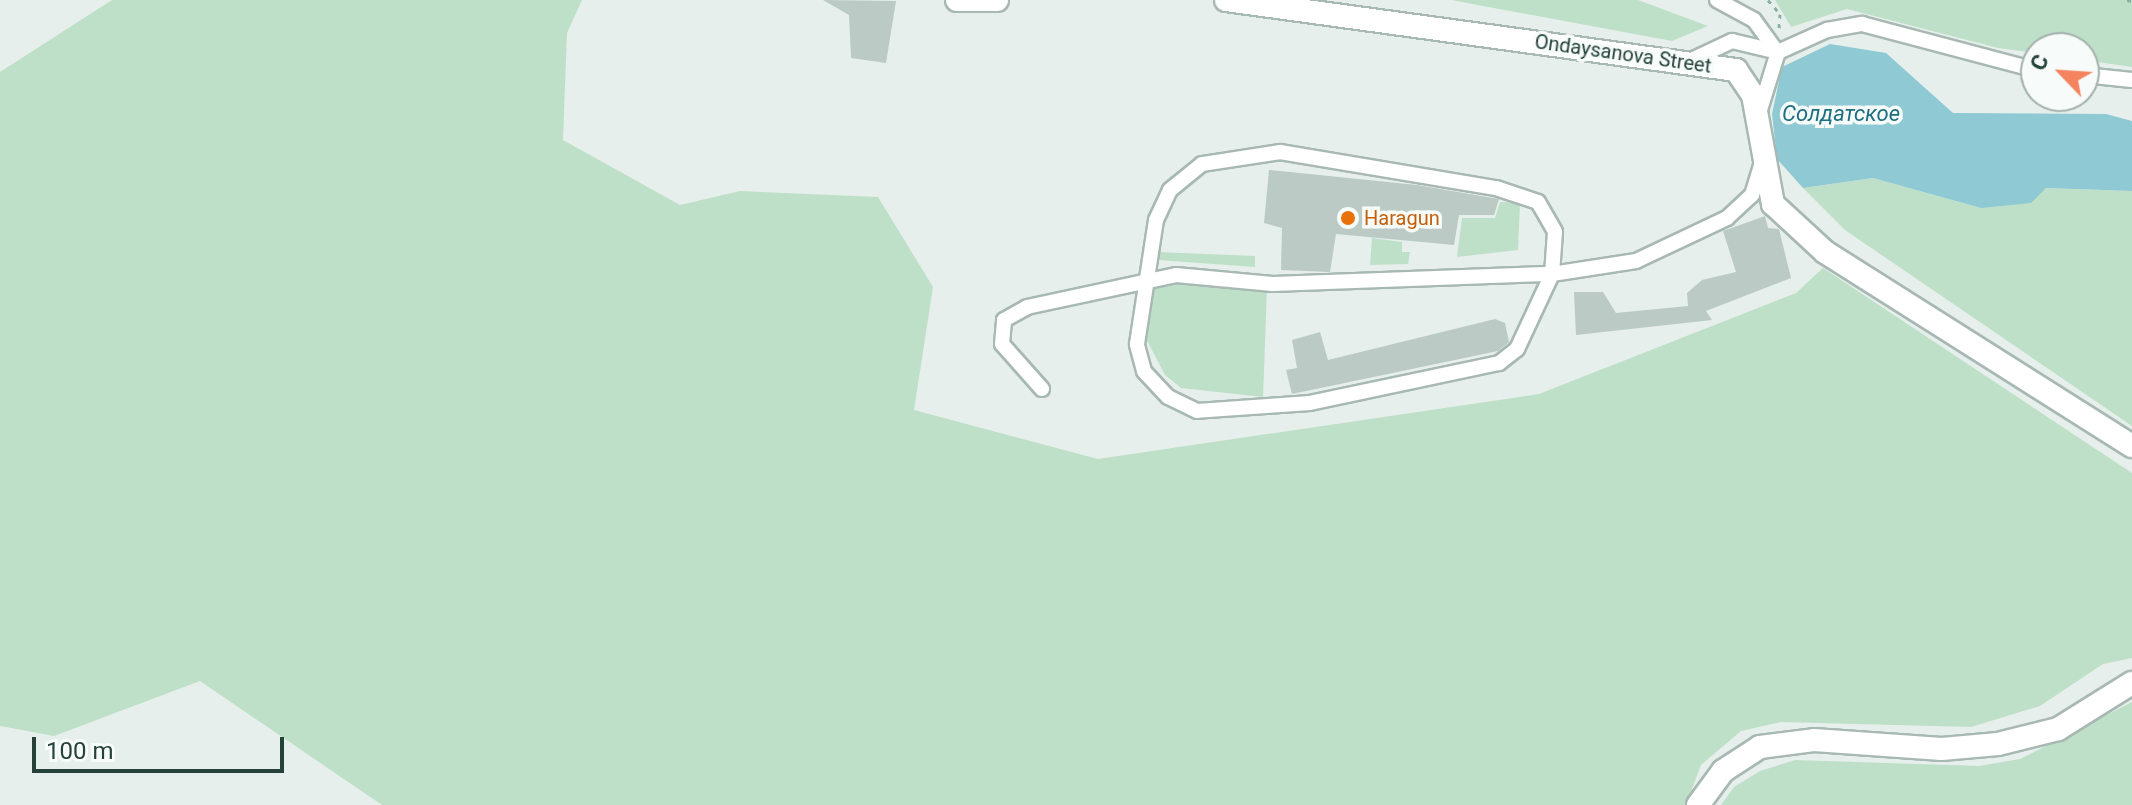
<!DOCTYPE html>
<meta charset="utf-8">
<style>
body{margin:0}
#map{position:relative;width:2132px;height:805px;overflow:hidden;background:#e6efeb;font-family:Roboto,sans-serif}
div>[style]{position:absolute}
.green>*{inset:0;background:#bfe0c8}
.water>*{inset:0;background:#8ec9d4}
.building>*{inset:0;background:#bbcac4}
.path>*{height:3px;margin-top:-1.5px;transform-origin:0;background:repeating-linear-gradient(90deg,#86b3a5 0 4px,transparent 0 10px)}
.roads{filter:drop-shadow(2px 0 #a8b8b2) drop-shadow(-2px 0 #a8b8b2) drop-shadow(0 2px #a8b8b2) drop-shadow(0 -2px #a8b8b2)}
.street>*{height:14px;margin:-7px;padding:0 7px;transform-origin:7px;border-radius:7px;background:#fff}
.secondary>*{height:22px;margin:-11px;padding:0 11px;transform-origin:11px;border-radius:11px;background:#fff}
.dots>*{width:22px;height:22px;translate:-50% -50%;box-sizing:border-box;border:4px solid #f7fbf9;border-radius:50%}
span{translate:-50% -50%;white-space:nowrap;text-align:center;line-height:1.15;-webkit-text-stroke:7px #f7fbf9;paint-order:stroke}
.street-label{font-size:20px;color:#24423a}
.food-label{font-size:20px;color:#c56008}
.left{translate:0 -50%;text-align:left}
.water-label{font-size:22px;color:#1c6f80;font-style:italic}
.north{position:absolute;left:2020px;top:32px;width:80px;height:80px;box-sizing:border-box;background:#f7fbf9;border:2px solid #a3b1ad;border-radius:50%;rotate:295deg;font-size:22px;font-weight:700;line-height:32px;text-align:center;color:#24423a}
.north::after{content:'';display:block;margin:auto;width:28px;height:36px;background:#f4845f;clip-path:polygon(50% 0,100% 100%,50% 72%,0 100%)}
.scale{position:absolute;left:32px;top:737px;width:252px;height:36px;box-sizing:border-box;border:4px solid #24423a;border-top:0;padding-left:10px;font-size:24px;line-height:28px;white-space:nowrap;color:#24423a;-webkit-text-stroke:6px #f7fbf9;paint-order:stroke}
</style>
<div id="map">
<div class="green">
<i style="clip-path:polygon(112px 0,582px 0,567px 33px,563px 140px,680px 205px,740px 191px,878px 197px,933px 287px,914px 410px,1098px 459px,1539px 394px,1796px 293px,1823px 268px,2132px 473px,2132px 658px,2103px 664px,2040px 706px,1971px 727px,1781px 722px,1741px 731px,1701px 765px,1686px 805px,382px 805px,200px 681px,54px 736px,0 726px,0 72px)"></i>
<i style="clip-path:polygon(1451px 0,1638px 0,1708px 26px,1672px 41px)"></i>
<i style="clip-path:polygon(1775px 0,2132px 0,2132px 67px,2084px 60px,2084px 48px,2036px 48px,2036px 53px,1998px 48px,1847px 9px,1791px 27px)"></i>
<i style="clip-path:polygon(1873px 178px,1981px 208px,2045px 188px,2132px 191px,2132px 426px,1845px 230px,1803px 188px)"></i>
<i style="clip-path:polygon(1500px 202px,1520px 203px,1518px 250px,1457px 257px,1462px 218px,1495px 218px)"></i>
<i style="clip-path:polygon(1372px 238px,1402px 242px,1402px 252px,1410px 252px,1408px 264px,1370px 265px)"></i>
<i style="clip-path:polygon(1157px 252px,1255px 256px,1255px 267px,1158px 260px)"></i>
<i style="clip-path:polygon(1150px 282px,1267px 288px,1263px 397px,1181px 388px,1165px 375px,1144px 335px)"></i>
<i style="clip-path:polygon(2132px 702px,2132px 805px,1721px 805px,1734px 787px,1760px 771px,1795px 760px,1979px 766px,2020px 759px)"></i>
</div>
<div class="water">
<i style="clip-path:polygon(1830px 44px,1886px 53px,1953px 113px,2106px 114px,2132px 121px,2132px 191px,2046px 188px,2031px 203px,1981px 208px,1873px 178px,1803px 188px,1777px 159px,1772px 114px,1782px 67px)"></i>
</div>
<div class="building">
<i style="clip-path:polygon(823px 0,896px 1px,886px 63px,851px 58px,849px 15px)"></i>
<i style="clip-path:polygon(1269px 170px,1417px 185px,1499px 199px,1494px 215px,1459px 215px,1454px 245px,1336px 234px,1330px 272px,1281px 270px,1282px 228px,1264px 223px)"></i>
<i style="clip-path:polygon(1765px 216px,1768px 228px,1779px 229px,1791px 278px,1706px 311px,1712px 320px,1576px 335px,1574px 292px,1603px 292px,1616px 313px,1688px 306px,1687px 293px,1702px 280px,1736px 272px,1723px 231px)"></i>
<i style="clip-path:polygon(1495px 319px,1505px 323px,1509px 342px,1498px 351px,1292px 394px,1286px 370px,1297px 368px,1292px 340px,1320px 332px,1328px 360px)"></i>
</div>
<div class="path">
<i style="left:1768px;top:0;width:18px;rotate:49deg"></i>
<i style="left:1780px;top:14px;width:15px;rotate:94deg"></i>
<i style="left:2127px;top:0;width:5px;rotate:11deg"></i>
</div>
<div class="roads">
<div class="street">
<i style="left:1717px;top:0;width:42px;rotate:28.4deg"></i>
<i style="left:1754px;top:20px;width:39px;rotate:54deg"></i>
<i style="left:1687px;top:62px;width:50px;rotate:-25deg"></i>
<i style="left:1732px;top:41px;width:47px;rotate:13.4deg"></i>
<i style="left:2084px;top:75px;width:48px;rotate:5.9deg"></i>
<i style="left:1760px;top:110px;width:61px;rotate:-72.8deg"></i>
<i style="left:1778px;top:52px;width:54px;rotate:-24.2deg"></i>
<i style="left:1827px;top:30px;width:36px;rotate:-10deg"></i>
<i style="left:1862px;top:24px;width:180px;rotate:14.8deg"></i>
<i style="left:1280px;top:152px;width:219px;rotate:9.5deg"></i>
<i style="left:1496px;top:188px;width:44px;rotate:18.4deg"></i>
<i style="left:1538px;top:202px;width:34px;rotate:60deg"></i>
<i style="left:1555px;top:232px;width:42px;rotate:94.1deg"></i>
<i style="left:1552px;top:274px;width:83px;rotate:115deg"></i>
<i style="left:1517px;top:349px;width:23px;rotate:142deg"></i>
<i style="left:1499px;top:363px;width:193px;rotate:168.1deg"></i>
<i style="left:1310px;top:403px;width:113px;rotate:176deg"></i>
<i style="left:1197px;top:411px;width:32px;rotate:-154deg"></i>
<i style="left:1168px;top:397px;width:35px;rotate:-133deg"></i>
<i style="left:1144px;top:371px;width:28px;rotate:-105deg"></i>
<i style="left:1137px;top:344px;width:125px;rotate:-81.3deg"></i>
<i style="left:1156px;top:220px;width:33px;rotate:-65deg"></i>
<i style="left:1170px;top:190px;width:41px;rotate:-39.1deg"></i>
<i style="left:1202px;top:164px;width:79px;rotate:-8.7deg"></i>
<i style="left:1042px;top:389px;width:60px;rotate:-131.6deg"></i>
<i style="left:1002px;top:344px;width:24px;rotate:-85deg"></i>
<i style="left:1004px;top:320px;width:26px;rotate:-29deg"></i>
<i style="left:1027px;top:307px;width:152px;rotate:-12.1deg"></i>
<i style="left:1176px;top:275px;width:97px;rotate:5.3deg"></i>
<i style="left:1273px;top:284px;width:279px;rotate:-2.1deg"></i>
<i style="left:1552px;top:274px;width:85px;rotate:-8.8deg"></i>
<i style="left:1636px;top:261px;width:101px;rotate:-25.3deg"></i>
<i style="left:1727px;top:218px;width:34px;rotate:-43deg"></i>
<i style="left:1752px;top:195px;width:37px;rotate:-73deg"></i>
</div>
<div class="secondary">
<i style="left:957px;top:0;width:40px"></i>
<i style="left:1226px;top:0;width:515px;rotate:7.82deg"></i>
<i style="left:1736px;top:70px;width:30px;rotate:56deg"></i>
<i style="left:1753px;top:95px;width:111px;rotate:79.6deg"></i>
<i style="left:1773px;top:204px;width:71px;rotate:42.7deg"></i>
<i style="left:1825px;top:252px;width:363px;rotate:32.3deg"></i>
<i style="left:1698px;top:805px;width:42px;rotate:-53.7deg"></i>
<i style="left:1723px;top:771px;width:44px;rotate:-33deg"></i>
<i style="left:1760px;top:747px;width:54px;rotate:-7.4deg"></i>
<i style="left:1814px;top:740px;width:128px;rotate:4deg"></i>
<i style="left:1942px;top:749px;width:56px;rotate:-5.1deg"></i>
<i style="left:1998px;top:744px;width:62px;rotate:-14deg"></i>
<i style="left:2058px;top:729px;width:87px;rotate:-31.9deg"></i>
</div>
</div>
<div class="dots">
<i style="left:1348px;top:218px;background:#e8710a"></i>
</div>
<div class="street-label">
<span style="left:1623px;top:54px;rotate:8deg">Ondaysanova Street</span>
</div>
<div class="food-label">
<span class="left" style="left:1364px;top:218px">Haragun</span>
</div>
<div class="water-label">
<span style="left:1841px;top:114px">Солдатское</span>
</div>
<div class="north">С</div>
<div class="scale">100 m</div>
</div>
